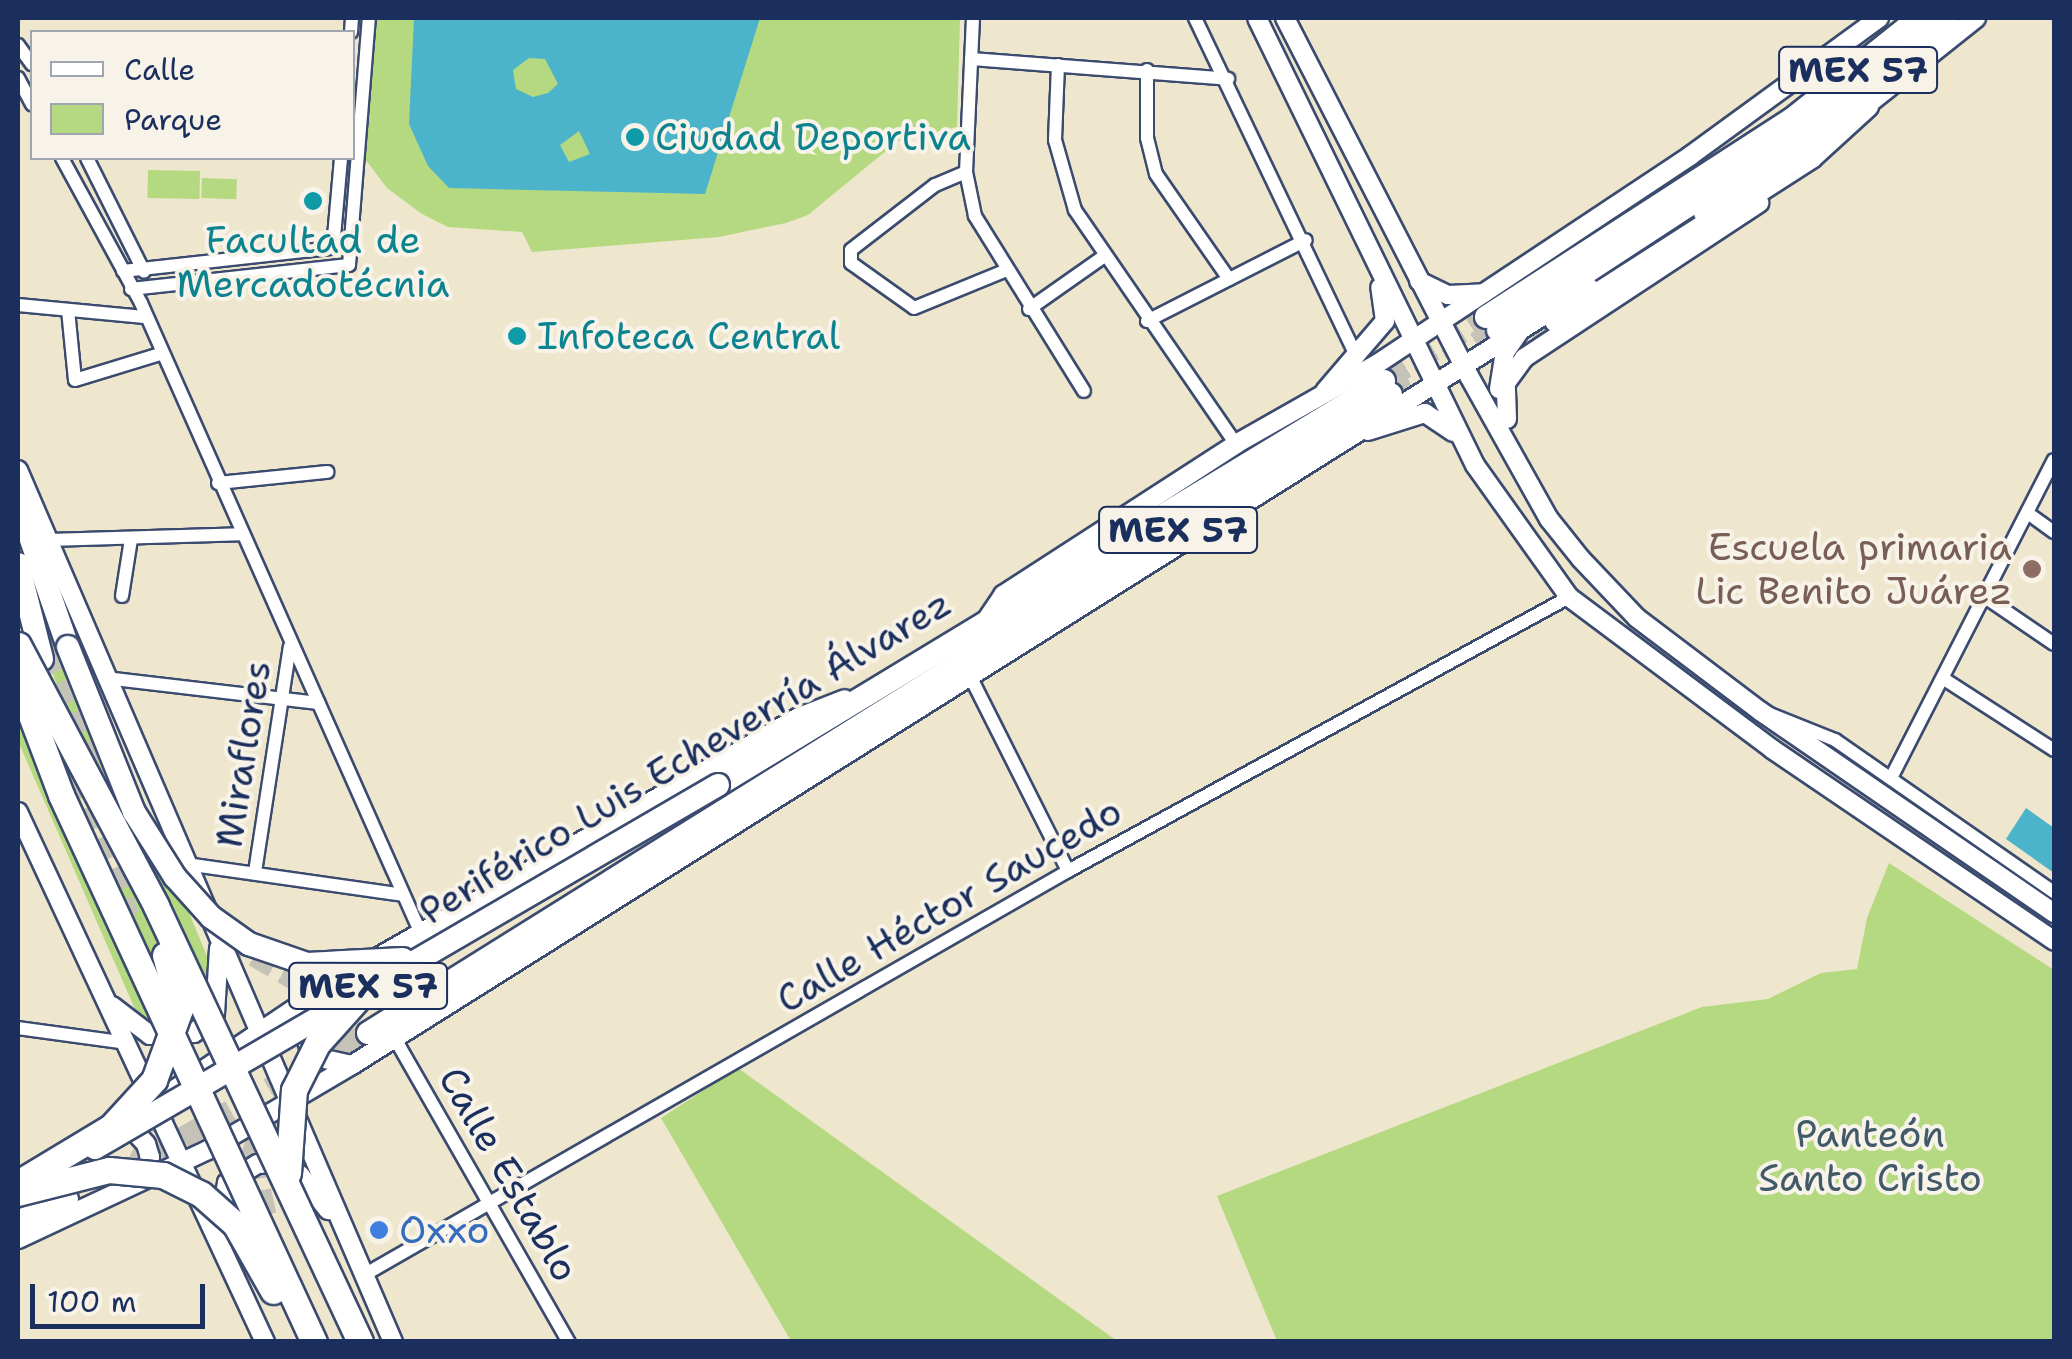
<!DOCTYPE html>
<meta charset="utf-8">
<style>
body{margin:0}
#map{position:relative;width:2072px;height:1359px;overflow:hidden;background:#efe7cd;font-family:"Shantell Sans",sans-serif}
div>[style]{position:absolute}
.green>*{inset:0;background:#b4d981;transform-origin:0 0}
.water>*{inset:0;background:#4cb4ca}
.trunk-tunnel>*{height:22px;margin-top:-11px;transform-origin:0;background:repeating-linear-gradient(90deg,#c5c2b7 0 22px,transparent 0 33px)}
.motorway-tunnel>*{height:25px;margin-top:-12.5px;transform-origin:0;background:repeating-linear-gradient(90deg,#c5c2b7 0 25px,transparent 0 37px)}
.roads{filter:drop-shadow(2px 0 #3b4b6f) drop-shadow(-2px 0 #3b4b6f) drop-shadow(0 2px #3b4b6f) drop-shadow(0 -2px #3b4b6f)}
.minor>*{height:12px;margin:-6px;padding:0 6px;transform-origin:6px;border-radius:6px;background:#fff}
.tertiary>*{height:18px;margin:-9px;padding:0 9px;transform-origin:9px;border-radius:9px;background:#fff}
.secondary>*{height:18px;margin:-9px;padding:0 9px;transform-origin:9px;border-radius:9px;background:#fff}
.trunk>*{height:22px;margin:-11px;padding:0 11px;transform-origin:11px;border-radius:11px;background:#fff}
.bridges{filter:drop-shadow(2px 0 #3b4b6f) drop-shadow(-2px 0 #3b4b6f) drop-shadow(0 2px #3b4b6f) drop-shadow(0 -2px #3b4b6f)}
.trunk-bridge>*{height:22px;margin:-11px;padding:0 11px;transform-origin:11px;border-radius:11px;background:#fff}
.motorway-bridge>*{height:25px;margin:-12.5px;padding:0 12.5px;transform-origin:12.5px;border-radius:12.5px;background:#fff}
.dots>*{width:28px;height:28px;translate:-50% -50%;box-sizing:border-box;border:5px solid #f7f3e8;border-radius:50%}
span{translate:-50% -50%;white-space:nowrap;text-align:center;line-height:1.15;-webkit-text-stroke:8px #f7f3e8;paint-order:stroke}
.shield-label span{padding:2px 8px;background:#f7f3e8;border:2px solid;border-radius:8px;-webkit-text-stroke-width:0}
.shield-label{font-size:35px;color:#1b2f5e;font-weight:700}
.culture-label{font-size:38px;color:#0d838f}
.left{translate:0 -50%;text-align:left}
.education-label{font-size:38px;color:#785e54}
.right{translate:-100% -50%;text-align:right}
.street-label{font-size:38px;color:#1b2f5e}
.park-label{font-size:38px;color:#415a67}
.shop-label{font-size:38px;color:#366cbe}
.frame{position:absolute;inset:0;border:20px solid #1b2f5e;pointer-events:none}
.legend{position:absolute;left:30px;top:30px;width:325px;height:130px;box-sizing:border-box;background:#f7f3e8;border:2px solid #9fa5b1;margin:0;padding:12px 18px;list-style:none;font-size:30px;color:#1b2f5e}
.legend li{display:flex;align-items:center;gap:20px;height:50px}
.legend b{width:50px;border:2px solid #9fa5b1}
.scale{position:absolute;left:30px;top:1284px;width:175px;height:45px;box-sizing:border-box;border:5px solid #1b2f5e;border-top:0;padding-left:12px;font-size:30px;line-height:35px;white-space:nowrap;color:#1b2f5e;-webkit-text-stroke:8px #f7f3e8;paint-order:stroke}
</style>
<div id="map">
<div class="green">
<i style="clip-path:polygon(372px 18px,960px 18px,957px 127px,898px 141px,808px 215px,786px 223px,719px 237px,532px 252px,522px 232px,448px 227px,422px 214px,387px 188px,362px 155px)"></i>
<i style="left:148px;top:170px;width:52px;height:28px;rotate:1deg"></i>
<i style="left:202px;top:178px;width:35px;height:20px;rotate:2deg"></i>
<i style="clip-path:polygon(42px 608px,120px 818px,143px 801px,211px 966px,212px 994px,197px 1020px,184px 1027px,145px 1024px,134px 1007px,18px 741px,18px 640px,24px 637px,110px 884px,125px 880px,53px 674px,35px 611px)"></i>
<i style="clip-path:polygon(1889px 863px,2054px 970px,2054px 1341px,1277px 1341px,1217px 1196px,1702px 1007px,1768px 999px,1821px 973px,1857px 969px,1867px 918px)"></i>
<i style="clip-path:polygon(738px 1068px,1117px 1341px,791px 1341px,661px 1118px)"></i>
</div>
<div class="water">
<i style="clip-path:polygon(evenodd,414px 18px,760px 18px,705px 194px,449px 188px,428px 166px,409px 124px,414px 18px,529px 58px,545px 59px,558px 84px,548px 93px,533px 97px,516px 89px,513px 70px,529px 58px,414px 18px,579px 131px,590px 154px,569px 162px,560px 145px,579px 131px)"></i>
<i style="clip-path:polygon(2026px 808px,2054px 828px,2054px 873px,2006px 839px)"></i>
</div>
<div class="trunk-tunnel">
<i style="left:1501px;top:350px;width:62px;rotate:-27.8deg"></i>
<i style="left:1387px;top:379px;width:117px;rotate:-32.1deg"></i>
<i style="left:1391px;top:394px;width:125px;rotate:-30.9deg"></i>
<i style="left:35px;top:621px;width:153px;rotate:64.1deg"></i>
<i style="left:78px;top:776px;width:149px;rotate:70.3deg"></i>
<i style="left:226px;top:939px;width:96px;rotate:30.6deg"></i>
<i style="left:309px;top:988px;width:62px;rotate:4.6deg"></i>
<i style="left:371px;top:993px;width:59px;rotate:-13.8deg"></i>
<i style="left:154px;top:1154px;width:246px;rotate:-29.5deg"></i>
<i style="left:139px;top:1162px;width:63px;rotate:-60.6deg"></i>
<i style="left:170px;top:1107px;width:67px;rotate:-89.1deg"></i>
</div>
<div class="motorway-tunnel">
<i style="left:309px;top:1072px;width:72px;rotate:-33deg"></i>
<i style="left:264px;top:1215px;width:56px;rotate:-102.3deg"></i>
<i style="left:252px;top:1160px;width:47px;rotate:-71.6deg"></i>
</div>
<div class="roads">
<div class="minor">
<i style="left:973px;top:18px;width:154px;rotate:92.6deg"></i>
<i style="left:966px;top:172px;width:45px;rotate:78.4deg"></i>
<i style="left:975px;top:216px;width:206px;rotate:58.1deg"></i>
<i style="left:1195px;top:18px;width:377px;rotate:64.5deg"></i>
<i style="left:351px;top:32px;width:14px;rotate:-86deg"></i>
<i style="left:18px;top:45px;width:24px;rotate:54deg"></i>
<i style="left:971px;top:59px;width:258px;rotate:4.4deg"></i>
<i style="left:1058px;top:65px;width:75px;rotate:92.3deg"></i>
<i style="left:1055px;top:140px;width:73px;rotate:74.1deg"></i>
<i style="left:1075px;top:210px;width:284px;rotate:55.5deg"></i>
<i style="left:1147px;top:70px;width:68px;rotate:90deg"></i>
<i style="left:1147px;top:138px;width:37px;rotate:76deg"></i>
<i style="left:1156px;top:174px;width:128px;rotate:55.2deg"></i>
<i style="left:18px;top:78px;width:30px;rotate:62deg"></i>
<i style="left:62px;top:158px;width:165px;rotate:61.4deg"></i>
<i style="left:141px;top:303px;width:693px;rotate:66.06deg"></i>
<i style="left:87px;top:158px;width:127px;rotate:63.4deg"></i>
<i style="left:966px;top:172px;width:34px;rotate:157deg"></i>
<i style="left:935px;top:185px;width:106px;rotate:142.3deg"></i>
<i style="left:851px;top:250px;width:13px;rotate:90deg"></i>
<i style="left:851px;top:263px;width:77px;rotate:35.5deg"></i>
<i style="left:914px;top:308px;width:97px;rotate:-22.3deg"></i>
<i style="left:123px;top:271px;width:211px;rotate:-6.3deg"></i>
<i style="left:333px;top:248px;width:90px;rotate:-84.9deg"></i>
<i style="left:131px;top:289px;width:219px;rotate:-6.3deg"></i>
<i style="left:349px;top:265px;width:248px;rotate:-85.4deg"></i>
<i style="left:18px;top:305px;width:127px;rotate:5.4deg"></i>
<i style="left:1029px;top:309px;width:90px;rotate:-35.1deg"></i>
<i style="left:68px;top:310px;width:70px;rotate:84.3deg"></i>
<i style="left:75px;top:380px;width:89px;rotate:-17deg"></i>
<i style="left:1147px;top:321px;width:178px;rotate:-27deg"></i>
<i style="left:218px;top:483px;width:110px;rotate:-5.8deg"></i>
<i style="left:2029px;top:514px;width:31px;rotate:36deg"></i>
<i style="left:46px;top:540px;width:197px;rotate:-1.7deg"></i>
<i style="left:122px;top:596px;width:58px;rotate:-81deg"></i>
<i style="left:1985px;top:597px;width:83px;rotate:34.3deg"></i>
<i style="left:968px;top:672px;width:223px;rotate:63.3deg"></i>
<i style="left:105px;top:678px;width:215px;rotate:6.7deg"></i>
<i style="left:1944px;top:679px;width:131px;rotate:32.8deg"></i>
<i style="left:1770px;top:714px;width:70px;rotate:21.8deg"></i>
<i style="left:1835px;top:740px;width:267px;rotate:34.8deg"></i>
<i style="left:1891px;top:778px;width:357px;rotate:-62.9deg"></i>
<i style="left:186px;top:864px;width:219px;rotate:8.1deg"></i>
<i style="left:255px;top:872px;width:228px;rotate:-81.2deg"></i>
<i style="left:18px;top:1028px;width:110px;rotate:7.8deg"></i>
<i style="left:394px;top:1037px;width:352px;rotate:60.2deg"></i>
<i style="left:364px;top:1275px;width:812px;rotate:-29.85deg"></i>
<i style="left:1068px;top:871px;width:571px;rotate:-28.67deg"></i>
</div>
<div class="tertiary">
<i style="left:1858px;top:112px;width:151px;rotate:-38.5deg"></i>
<i style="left:1703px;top:213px;width:149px;rotate:-32.9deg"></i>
<i style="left:987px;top:619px;width:29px;rotate:-56deg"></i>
<i style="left:1003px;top:595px;width:278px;rotate:-32.9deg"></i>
<i style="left:1236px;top:444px;width:162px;rotate:-29.6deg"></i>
<i style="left:1377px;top:364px;width:376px;rotate:-33.6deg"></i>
<i style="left:1690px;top:156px;width:234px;rotate:-36.1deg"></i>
<i style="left:301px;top:1020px;width:37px;rotate:74deg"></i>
<i style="left:311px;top:1056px;width:42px;rotate:12.4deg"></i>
<i style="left:156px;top:1102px;width:211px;rotate:-34deg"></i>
<i style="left:331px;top:984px;width:539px;rotate:-29.71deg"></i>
<i style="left:799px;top:717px;width:49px;rotate:-21.4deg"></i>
<i style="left:117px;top:1128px;width:16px;rotate:7deg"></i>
<i style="left:133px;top:1130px;width:19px;rotate:47deg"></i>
<i style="left:146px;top:1144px;width:14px;rotate:73deg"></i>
<i style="left:150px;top:1157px;width:24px;rotate:109deg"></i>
<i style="left:18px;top:1239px;width:210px;rotate:-25.1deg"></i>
<i style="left:208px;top:1150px;width:167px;rotate:-30.6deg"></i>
<i style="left:352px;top:1065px;width:1461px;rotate:-32.17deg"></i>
</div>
<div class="secondary">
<i style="left:1257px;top:18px;width:497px;rotate:64deg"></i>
<i style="left:1475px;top:465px;width:162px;rotate:54.5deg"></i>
<i style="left:1569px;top:597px;width:254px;rotate:36.8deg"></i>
<i style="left:1772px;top:749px;width:341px;rotate:34.2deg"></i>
<i style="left:1285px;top:18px;width:403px;rotate:62.8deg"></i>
<i style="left:1469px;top:376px;width:164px;rotate:60.8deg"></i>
<i style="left:1549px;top:519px;width:51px;rotate:51.3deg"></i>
<i style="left:1581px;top:559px;width:81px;rotate:46.5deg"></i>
<i style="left:1637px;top:618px;width:154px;rotate:37.1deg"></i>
<i style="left:1760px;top:711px;width:357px;rotate:34.5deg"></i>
<i style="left:1419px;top:281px;width:32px;rotate:26deg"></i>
<i style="left:1448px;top:295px;width:36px;rotate:-3deg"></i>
<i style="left:1499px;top:389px;width:37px;rotate:-81deg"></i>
<i style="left:1505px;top:352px;width:32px;rotate:-55deg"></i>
<i style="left:1325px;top:391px;width:92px;rotate:-49.4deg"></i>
<i style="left:1385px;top:321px;width:34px;rotate:-98deg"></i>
<i style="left:1507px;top:419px;width:36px;rotate:-92deg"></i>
<i style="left:1506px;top:383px;width:31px;rotate:-54deg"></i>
<i style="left:1524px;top:358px;width:282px;rotate:-33.4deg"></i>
<i style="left:1368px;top:431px;width:60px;rotate:-17.5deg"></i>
<i style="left:1425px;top:413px;width:34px;rotate:34deg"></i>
<i style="left:18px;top:470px;width:949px;rotate:66.73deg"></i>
<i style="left:18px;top:812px;width:585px;rotate:65.01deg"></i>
<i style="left:112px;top:1006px;width:48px;rotate:37.3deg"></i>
<i style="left:150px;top:1035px;width:44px;rotate:-2.6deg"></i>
<i style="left:194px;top:1033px;width:28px;rotate:-42deg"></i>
<i style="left:215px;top:1014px;width:66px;rotate:-86.5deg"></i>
<i style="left:220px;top:1219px;width:37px;rotate:-79deg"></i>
<i style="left:227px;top:1183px;width:36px;rotate:-32deg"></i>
<i style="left:258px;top:1164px;width:17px;rotate:-3deg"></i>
<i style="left:275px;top:1163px;width:28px;rotate:26deg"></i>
<i style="left:300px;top:1175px;width:45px;rotate:51.3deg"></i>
</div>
<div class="trunk">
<i style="left:1486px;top:317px;width:364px;rotate:-32.9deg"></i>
<i style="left:1792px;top:119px;width:162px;rotate:-38.5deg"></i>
<i style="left:1556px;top:321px;width:303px;rotate:-32.7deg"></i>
<i style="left:1811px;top:157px;width:76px;rotate:-42.3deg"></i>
<i style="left:1498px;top:330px;width:411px;rotate:-33.2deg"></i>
<i style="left:1842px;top:105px;width:137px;rotate:-39.4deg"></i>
<i style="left:18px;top:502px;width:153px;rotate:71deg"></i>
<i style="left:18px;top:564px;width:98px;rotate:75.8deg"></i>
<i style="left:718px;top:785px;width:779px;rotate:-31.24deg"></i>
<i style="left:368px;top:1033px;width:1206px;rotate:-31.99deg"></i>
<i style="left:18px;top:1222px;width:54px;rotate:-25.1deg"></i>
</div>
</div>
<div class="bridges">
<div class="trunk-bridge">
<i style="left:68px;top:647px;width:178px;rotate:68.2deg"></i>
<i style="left:134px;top:812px;width:77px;rotate:57.8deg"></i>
<i style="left:175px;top:877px;width:54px;rotate:48deg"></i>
<i style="left:211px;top:917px;width:47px;rotate:35.4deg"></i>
<i style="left:249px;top:944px;width:61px;rotate:19deg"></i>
<i style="left:307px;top:964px;width:96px;rotate:-3deg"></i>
<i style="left:95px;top:1148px;width:721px;rotate:-30.23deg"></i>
</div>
<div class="motorway-bridge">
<i style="left:18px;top:645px;width:295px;rotate:62.1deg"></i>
<i style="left:156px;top:906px;width:481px;rotate:64.9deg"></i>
<i style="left:18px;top:681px;width:122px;rotate:69.3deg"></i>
<i style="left:61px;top:795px;width:603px;rotate:65.18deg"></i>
<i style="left:288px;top:1173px;width:83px;rotate:-85.9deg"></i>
<i style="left:294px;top:1090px;width:51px;rotate:-63.4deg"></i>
<i style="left:317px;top:1044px;width:79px;rotate:-48.1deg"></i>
<i style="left:18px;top:1183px;width:109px;rotate:-31.1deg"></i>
<i style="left:111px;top:1127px;width:64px;rotate:-47.5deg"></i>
<i style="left:154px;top:1080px;width:76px;rotate:-69.9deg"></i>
<i style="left:180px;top:1009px;width:56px;rotate:-105.5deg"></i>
<i style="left:18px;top:1193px;width:94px;rotate:-14.2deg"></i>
<i style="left:109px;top:1170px;width:54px;rotate:5.3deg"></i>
<i style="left:163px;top:1175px;width:42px;rotate:26.6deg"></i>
<i style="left:201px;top:1194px;width:45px;rotate:41.4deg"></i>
<i style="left:235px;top:1224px;width:77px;rotate:60.4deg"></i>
</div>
</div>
<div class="dots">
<i style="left:635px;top:137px;background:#0f9aa8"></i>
<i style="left:313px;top:201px;background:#0f9aa8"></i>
<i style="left:517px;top:336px;background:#0f9aa8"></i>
<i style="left:2032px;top:569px;background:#8d6e63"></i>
<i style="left:379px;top:1230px;background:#3f7fe0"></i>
</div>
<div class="shield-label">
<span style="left:1858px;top:70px">MEX 57</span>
<span style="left:1178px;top:530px">MEX 57</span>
<span style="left:368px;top:986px">MEX 57</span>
</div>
<div class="culture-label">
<span class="left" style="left:655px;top:137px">Ciudad Deportiva</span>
<span style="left:313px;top:262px">Facultad de<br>Mercadotécnia</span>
<span class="left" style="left:537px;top:336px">Infoteca Central</span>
</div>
<div class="education-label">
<span class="right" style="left:2012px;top:569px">Escuela primaria<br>Lic Benito Juárez</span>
</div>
<div class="street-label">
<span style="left:243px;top:754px;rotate:-81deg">Miraflores</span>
<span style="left:685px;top:757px;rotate:-31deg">Periférico Luis Echeverría Álvarez</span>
<span style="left:949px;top:905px;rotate:-30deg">Calle Héctor Saucedo</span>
<span style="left:509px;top:1174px;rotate:60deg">Calle Establo</span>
</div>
<div class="park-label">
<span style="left:1870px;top:1156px">Panteón<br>Santo Cristo</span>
</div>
<div class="shop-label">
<span class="left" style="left:399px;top:1230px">Oxxo</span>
</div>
<div class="frame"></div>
<ul class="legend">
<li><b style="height:12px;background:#fff"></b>Calle</li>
<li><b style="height:28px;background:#b4d981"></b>Parque</li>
</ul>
<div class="scale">100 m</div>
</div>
